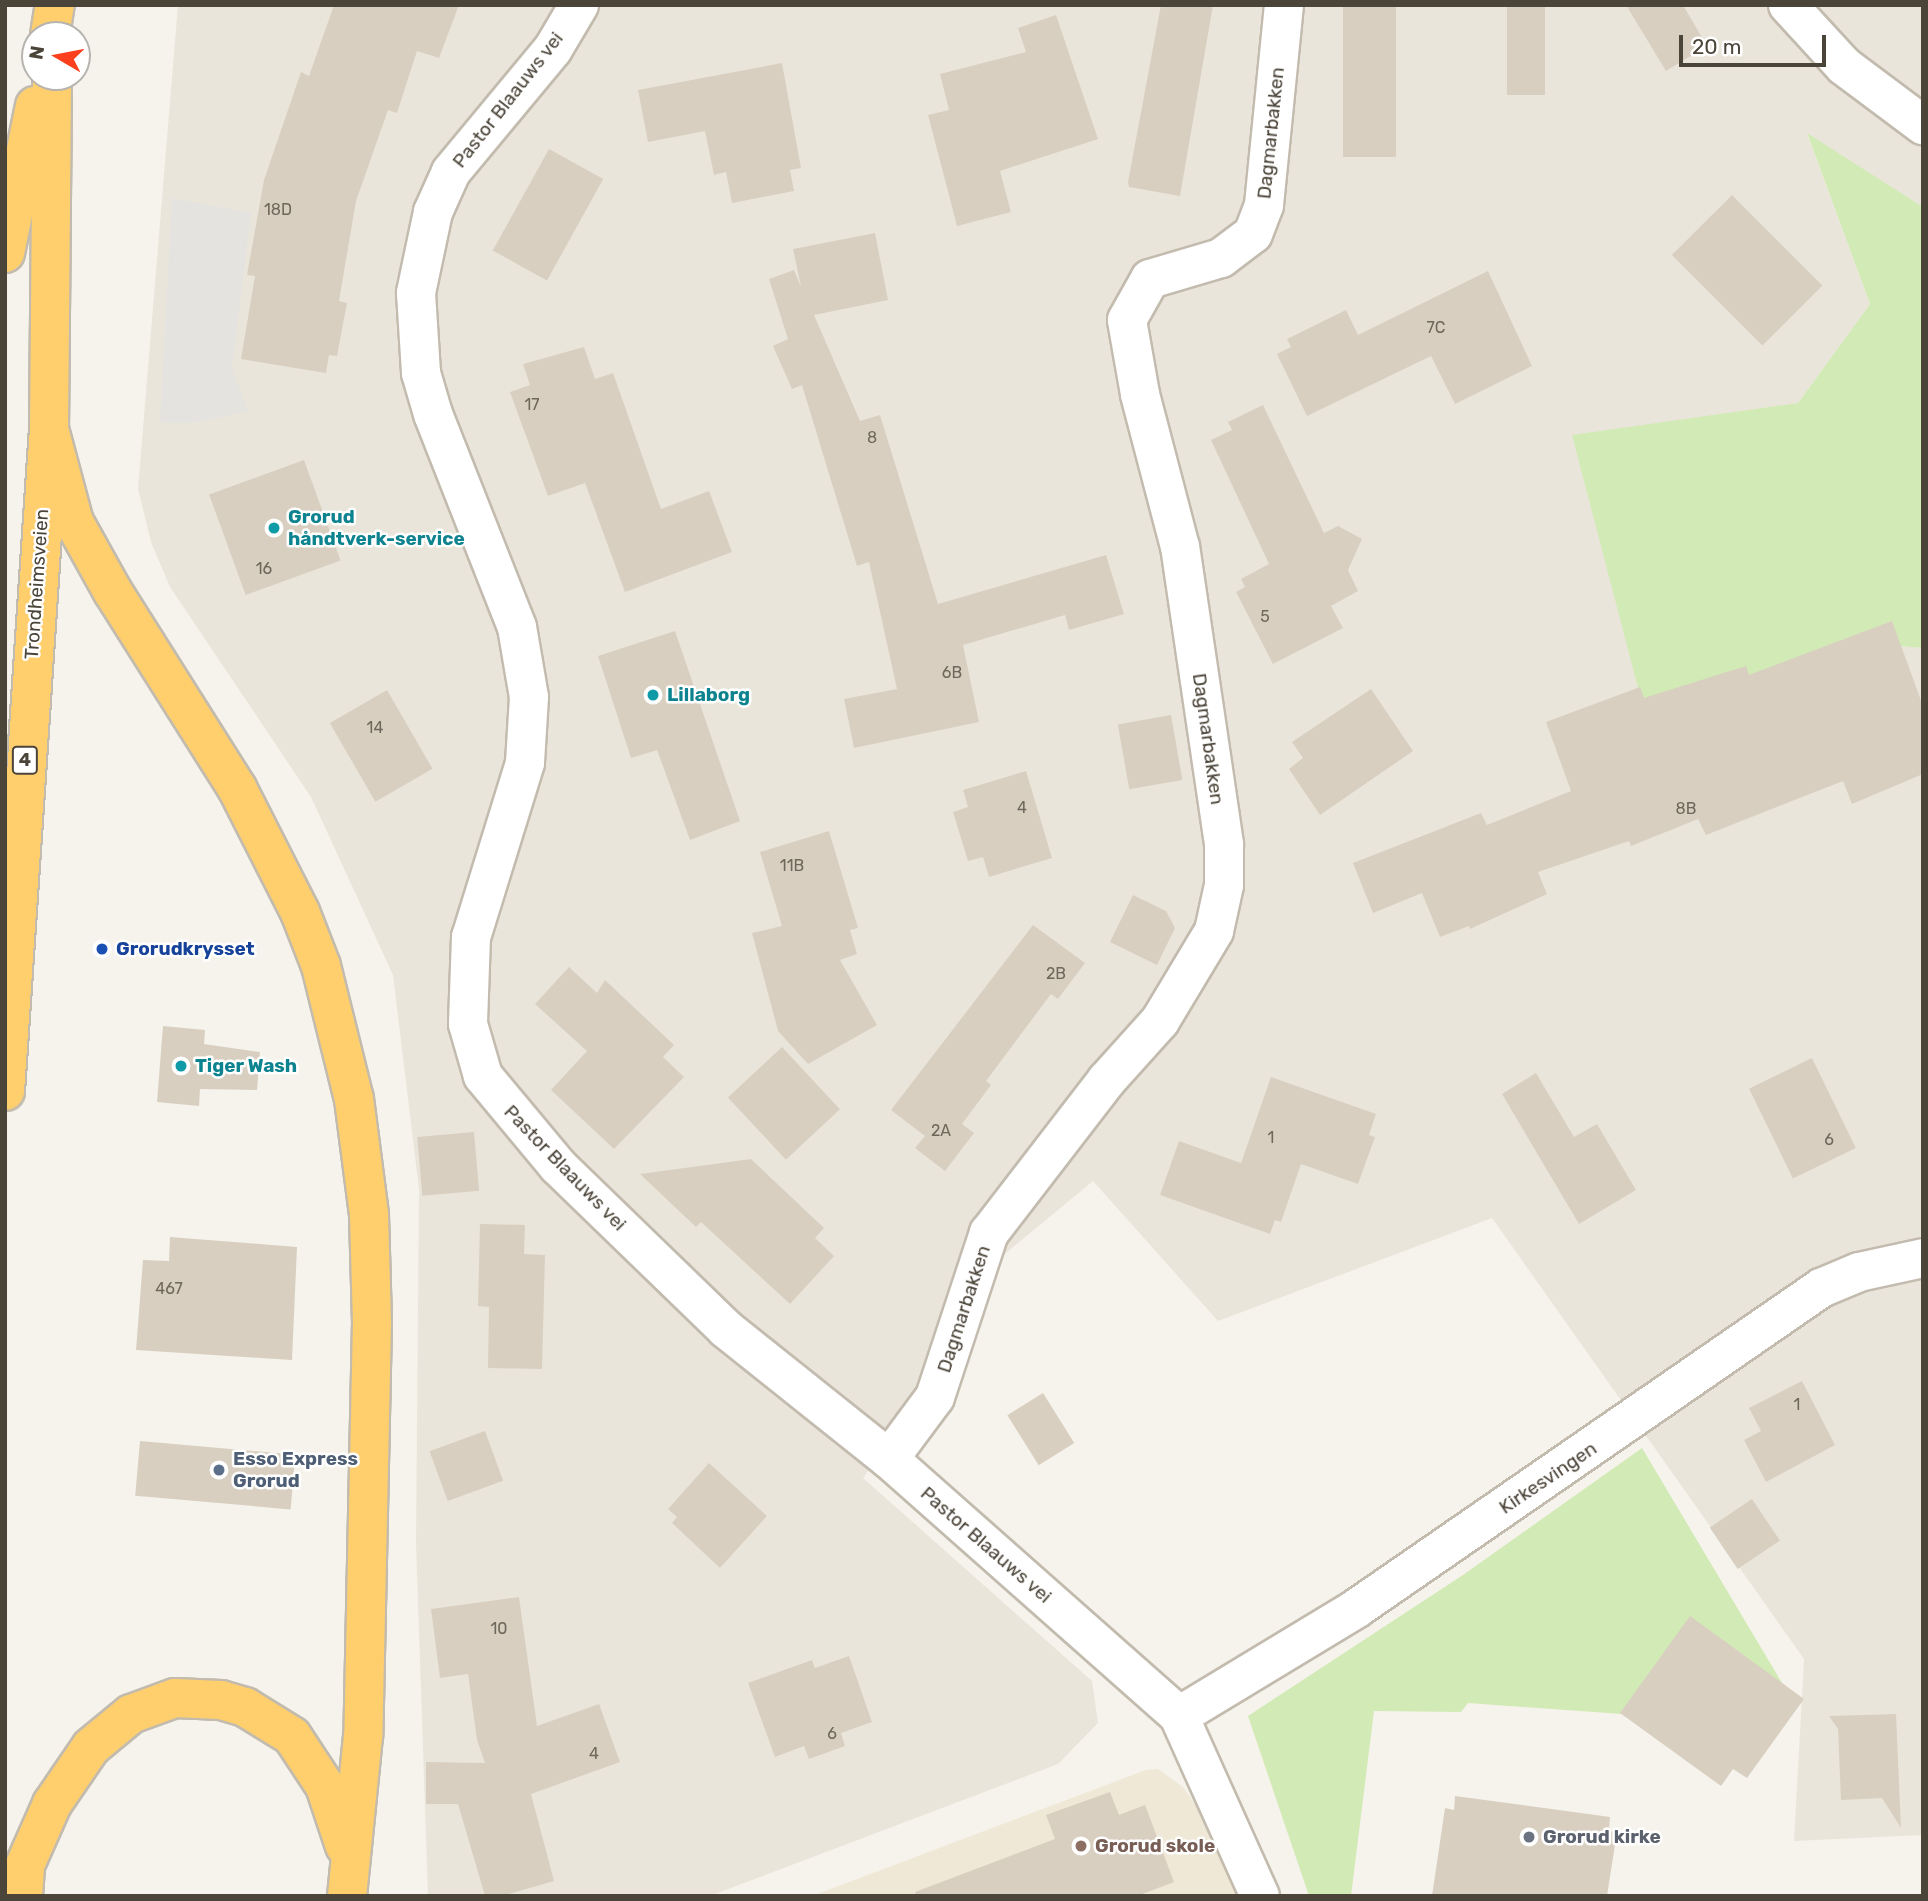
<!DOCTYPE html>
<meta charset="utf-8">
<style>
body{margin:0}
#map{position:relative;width:1928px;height:1901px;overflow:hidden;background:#f6f3ec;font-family:Rubik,sans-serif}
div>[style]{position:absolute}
.residential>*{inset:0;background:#eae5da}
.education>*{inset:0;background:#efe8d6}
.green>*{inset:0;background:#d2eab5}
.parking>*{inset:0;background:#e5e3e0}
.building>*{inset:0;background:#d8cfc1;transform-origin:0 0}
.roads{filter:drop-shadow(2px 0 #c2bbae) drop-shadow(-2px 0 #c2bbae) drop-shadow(0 2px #c2bbae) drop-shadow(0 -2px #c2bbae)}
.street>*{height:38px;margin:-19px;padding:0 19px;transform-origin:19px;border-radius:19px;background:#fff}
.highway>*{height:38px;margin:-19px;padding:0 19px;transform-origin:19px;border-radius:19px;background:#ffcf6e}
.dots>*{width:19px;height:19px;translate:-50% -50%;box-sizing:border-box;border:4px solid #fff;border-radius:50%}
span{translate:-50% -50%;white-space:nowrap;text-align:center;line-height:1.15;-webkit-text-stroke:5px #fff;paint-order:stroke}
.number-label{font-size:16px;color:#6e675b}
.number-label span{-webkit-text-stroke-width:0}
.shield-label span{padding:2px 5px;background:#fff;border:2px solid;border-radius:5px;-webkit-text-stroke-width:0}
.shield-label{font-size:18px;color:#4b4439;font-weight:700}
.street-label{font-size:19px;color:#4b4439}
.culture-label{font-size:19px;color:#0d838f;font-weight:700}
.left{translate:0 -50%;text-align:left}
.transit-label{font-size:19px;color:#164399;font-weight:700}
.service-label{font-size:19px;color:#4e5e75;font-weight:700}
.worship-label{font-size:19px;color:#5b616d;font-weight:700}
.education-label{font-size:19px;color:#785e54;font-weight:700}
.frame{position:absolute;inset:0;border:7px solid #4b4439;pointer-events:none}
.north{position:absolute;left:21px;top:21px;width:70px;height:70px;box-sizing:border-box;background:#fff;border:2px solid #b7b4b0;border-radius:50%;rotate:280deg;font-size:19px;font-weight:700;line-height:28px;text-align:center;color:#4b4439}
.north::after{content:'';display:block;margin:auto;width:24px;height:32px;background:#fc3f1d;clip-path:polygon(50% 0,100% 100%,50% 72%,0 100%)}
.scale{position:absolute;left:1679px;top:35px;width:147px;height:32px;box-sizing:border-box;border:4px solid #4b4439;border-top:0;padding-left:9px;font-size:21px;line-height:24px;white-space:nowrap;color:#4b4439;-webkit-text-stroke:5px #fff;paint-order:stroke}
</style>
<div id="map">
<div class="residential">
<i style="clip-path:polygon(178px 5px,1923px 5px,1923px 207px,1807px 134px,1870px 304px,1798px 403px,1572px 436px,1900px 646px,1923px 648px,1923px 1835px,1794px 1841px,1804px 1659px,1492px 1218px,1218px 1321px,1093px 1181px,1000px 1258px,908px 1416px,863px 1478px,1092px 1681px,1098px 1723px,1058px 1764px,710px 1896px,428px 1896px,416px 1543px,419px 1189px,393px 975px,311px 797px,170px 587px,151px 542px,138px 489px)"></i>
</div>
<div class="education">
<i style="clip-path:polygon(1158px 1769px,1183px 1787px,1201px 1813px,1239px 1896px,812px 1896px,1146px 1770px)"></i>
</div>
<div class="green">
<i style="clip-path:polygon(1807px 133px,1923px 207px,1923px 648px,1900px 646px,1643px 707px,1572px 435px,1798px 403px,1870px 304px)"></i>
<i style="clip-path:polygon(1642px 1448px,1788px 1693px,1622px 1714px,1468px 1703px,1461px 1712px,1374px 1711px,1351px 1896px,1309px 1896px,1248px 1716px,1463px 1575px)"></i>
</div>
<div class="parking">
<i style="clip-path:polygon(172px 198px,251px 213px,232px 369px,248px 411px,194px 423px,160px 423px)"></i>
</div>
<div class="building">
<i style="clip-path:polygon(334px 5px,459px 5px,439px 58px,417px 51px,397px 113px,388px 110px,356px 201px,339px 301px,347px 303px,337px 356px,329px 355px,326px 373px,241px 359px,255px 276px,247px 275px,264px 180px,301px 72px,309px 76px)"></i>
<i style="clip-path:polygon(1161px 5px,1213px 5px,1180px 196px,1129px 187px,1128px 182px)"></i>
<i style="left:1343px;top:5px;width:53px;height:152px"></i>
<i style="left:1507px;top:5px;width:38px;height:90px"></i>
<i style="clip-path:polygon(1626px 5px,1683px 5px,1707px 46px,1666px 71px)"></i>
<i style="clip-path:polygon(1056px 15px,1098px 139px,1000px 171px,1011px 212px,957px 226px,928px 115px,949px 110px,940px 74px,1026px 52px,1018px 28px)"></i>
<i style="clip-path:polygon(782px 63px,801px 168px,790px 170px,794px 191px,732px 203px,726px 172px,714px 175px,705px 131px,648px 142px,638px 90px)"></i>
<i style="left:549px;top:149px;width:62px;height:116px;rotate:29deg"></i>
<i style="left:1732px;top:195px;width:128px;height:85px;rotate:45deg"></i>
<i style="clip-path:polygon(875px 233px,888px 300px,814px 315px,860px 421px,880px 415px,938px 604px,1106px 555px,1124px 614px,1069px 630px,1065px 615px,963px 645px,979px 722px,854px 748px,844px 699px,897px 689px,869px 562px,857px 566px,802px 385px,792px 389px,773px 346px,788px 339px,769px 279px,794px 270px,801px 287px,793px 249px)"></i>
<i style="clip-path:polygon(1488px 271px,1532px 366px,1455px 404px,1431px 356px,1307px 416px,1277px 354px,1291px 347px,1287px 339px,1346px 310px,1358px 335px)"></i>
<i style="clip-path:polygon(584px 347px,595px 379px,613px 373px,661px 509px,709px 491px,732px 552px,625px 592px,585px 483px,548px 496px,510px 392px,530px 385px,523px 364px)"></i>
<i style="clip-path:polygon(1263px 405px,1324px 533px,1338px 526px,1362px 539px,1348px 570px,1358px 591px,1331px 606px,1343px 628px,1273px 664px,1236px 592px,1245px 587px,1241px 579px,1269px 564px,1211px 440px,1232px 430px,1228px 422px)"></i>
<i style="left:304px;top:460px;width:107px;height:101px;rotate:70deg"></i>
<i style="clip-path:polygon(1892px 621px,1923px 706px,1923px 774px,1852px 804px,1843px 781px,1706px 835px,1698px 819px,1631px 846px,1629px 841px,1538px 872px,1547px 894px,1470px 929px,1469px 926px,1440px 937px,1422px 893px,1373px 913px,1353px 863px,1481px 813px,1487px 825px,1571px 791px,1546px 722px,1640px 687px,1644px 698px,1746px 666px,1749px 675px)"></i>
<i style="clip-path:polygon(675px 631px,740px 821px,690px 840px,657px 750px,631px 758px,598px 656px)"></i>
<i style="clip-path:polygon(1371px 689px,1413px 751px,1320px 815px,1289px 769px,1303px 758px,1292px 742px)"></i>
<i style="left:387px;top:690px;width:91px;height:66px;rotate:60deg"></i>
<i style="left:1171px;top:715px;width:66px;height:54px;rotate:80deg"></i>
<i style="clip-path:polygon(1026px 771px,1052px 858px,989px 877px,983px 857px,968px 861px,953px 812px,968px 807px,963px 790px)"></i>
<i style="clip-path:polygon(829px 831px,858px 928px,850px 930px,857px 954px,840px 960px,877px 1025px,808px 1064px,778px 1031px,752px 933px,782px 926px,760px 852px)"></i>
<i style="clip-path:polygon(1133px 895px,1166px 911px,1175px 928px,1157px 965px,1110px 942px)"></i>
<i style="clip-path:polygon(1033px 925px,1085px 963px,1058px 999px,1051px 994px,986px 1081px,991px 1085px,962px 1124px,974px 1133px,945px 1171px,915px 1148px,925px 1136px,891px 1110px)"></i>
<i style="clip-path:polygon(569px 967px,597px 993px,605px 980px,674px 1045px,663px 1057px,684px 1077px,614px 1149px,551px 1090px,587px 1051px,535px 1004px)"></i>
<i style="clip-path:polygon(163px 1026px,205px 1030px,204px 1044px,260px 1052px,257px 1090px,200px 1089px,199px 1106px,157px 1102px)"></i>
<i style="left:782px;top:1047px;width:85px;height:74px;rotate:47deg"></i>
<i style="left:1812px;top:1058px;width:100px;height:70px;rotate:64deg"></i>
<i style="clip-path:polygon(1536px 1073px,1574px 1137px,1597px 1124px,1636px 1190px,1579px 1224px,1502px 1094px)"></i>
<i style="clip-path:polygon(1271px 1077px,1376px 1114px,1369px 1135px,1375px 1137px,1358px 1184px,1301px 1164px,1281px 1222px,1275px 1220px,1270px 1234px,1160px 1195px,1179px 1141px,1241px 1163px)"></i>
<i style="left:474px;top:1132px;width:59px;height:57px;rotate:85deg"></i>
<i style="clip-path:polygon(751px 1159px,824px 1228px,815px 1238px,834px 1256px,790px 1304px,701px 1222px,696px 1227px,640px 1174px)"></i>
<i style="clip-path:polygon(480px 1224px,525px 1225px,524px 1254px,545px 1255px,542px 1369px,488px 1368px,489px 1307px,478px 1306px)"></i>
<i style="clip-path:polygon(170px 1237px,297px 1247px,292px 1360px,136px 1350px,143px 1260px,169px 1261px)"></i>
<i style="clip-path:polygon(1802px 1381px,1835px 1445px,1766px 1482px,1744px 1440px,1761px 1431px,1749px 1408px)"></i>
<i style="left:1043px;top:1393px;width:59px;height:42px;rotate:58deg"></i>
<i style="left:485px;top:1431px;width:53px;height:59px;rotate:70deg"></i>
<i style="left:140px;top:1441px;width:156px;height:55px;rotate:5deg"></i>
<i style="clip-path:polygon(709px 1463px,767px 1516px,720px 1568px,672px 1523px,677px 1517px,668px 1509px)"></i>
<i style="left:1752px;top:1499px;width:50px;height:51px;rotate:56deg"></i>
<i style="clip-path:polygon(519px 1597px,537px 1726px,599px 1704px,620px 1762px,531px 1794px,554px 1881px,502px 1896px,485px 1896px,458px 1804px,426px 1804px,426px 1762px,485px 1763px,477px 1740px,468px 1674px,440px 1678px,431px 1609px)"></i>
<i style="clip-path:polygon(1690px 1616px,1804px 1699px,1747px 1778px,1733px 1769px,1721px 1786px,1620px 1713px)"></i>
<i style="clip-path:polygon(849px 1656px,872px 1722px,841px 1733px,845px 1746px,809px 1759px,804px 1746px,775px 1757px,748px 1683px,812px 1660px,815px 1668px)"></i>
<i style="clip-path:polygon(1896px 1714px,1901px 1828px,1882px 1798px,1841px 1800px,1838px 1729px,1829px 1716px)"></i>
<i style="clip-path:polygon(1110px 1792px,1119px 1815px,1145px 1805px,1174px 1882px,1137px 1896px,916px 1896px,915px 1892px,1055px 1839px,1046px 1815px)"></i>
<i style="clip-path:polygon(1455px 1796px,1610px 1817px,1609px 1831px,1617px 1832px,1607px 1896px,1432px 1896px,1445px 1808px,1454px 1810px)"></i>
</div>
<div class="roads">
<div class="street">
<i style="left:579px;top:5px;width:51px;rotate:120.6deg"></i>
<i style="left:553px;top:49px;width:160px;rotate:129.7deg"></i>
<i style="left:451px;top:172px;width:44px;rotate:114.2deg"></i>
<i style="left:433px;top:212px;width:83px;rotate:101.9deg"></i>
<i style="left:416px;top:293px;width:80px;rotate:86.4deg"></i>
<i style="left:421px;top:373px;width:43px;rotate:73.7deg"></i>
<i style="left:433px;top:414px;width:229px;rotate:68.5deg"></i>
<i style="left:517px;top:627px;width:71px;rotate:80.3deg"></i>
<i style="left:529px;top:697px;width:66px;rotate:93.5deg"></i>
<i style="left:525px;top:763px;width:182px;rotate:107.2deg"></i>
<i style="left:471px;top:937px;width:87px;rotate:92deg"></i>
<i style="left:468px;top:1024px;width:54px;rotate:73.9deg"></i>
<i style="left:483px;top:1076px;width:117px;rotate:50.2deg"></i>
<i style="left:558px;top:1166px;width:234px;rotate:44.1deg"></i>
<i style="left:726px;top:1329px;width:208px;rotate:38.6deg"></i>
<i style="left:889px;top:1459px;width:387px;rotate:41.5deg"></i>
<i style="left:1179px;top:1716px;width:197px;rotate:65.8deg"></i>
<i style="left:1788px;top:5px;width:83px;rotate:47.4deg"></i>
<i style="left:1844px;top:66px;width:99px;rotate:36.8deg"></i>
<i style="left:889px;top:1459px;width:77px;rotate:-53.4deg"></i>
<i style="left:935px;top:1397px;width:173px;rotate:-71.8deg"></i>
<i style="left:989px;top:1233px;width:192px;rotate:-52.4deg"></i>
<i style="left:1106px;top:1081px;width:81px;rotate:-48deg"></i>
<i style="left:1160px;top:1021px;width:105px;rotate:-59deg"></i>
<i style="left:1214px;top:931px;width:47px;rotate:-77.7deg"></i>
<i style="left:1224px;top:885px;width:41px;rotate:-90deg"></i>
<i style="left:1224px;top:844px;width:300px;rotate:-98.4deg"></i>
<i style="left:1180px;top:547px;width:158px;rotate:-104.7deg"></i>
<i style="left:1140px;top:394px;width:75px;rotate:-100deg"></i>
<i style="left:1127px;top:320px;width:47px;rotate:-60.7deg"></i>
<i style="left:1150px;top:279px;width:74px;rotate:-16.5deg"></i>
<i style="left:1221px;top:258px;width:40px;rotate:-37deg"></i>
<i style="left:1253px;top:234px;width:31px;rotate:-69deg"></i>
<i style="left:1264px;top:205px;width:201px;rotate:-84.3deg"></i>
<i style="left:1179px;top:1716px;width:208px;rotate:-31.2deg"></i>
<i style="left:1357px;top:1608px;width:564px;rotate:-34.59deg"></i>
<i style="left:1821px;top:1288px;width:41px;rotate:-22.8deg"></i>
<i style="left:1859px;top:1272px;width:66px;rotate:-12.3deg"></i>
</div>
<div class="highway">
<i style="left:50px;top:35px;width:30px;rotate:-81deg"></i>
<i style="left:5px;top:253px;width:150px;rotate:-78.5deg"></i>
<i style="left:49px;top:429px;width:96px;rotate:75deg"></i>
<i style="left:74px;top:522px;width:80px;rotate:60.9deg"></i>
<i style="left:113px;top:592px;width:232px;rotate:57.7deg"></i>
<i style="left:237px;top:788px;width:139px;rotate:63.1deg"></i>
<i style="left:300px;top:912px;width:58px;rotate:68.7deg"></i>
<i style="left:321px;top:966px;width:137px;rotate:76.1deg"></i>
<i style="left:354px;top:1099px;width:117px;rotate:82.6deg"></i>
<i style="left:369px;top:1215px;width:107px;rotate:88.4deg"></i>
<i style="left:372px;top:1322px;width:414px;rotate:91.2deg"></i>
<i style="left:363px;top:1736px;width:161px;rotate:95.7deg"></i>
<i style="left:5px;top:1091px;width:663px;rotate:-86.2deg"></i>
<i style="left:49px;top:429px;width:352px;rotate:-89.5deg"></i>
<i style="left:23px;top:1896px;width:31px;rotate:-86deg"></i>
<i style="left:25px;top:1865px;width:67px;rotate:-66.1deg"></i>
<i style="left:52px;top:1804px;width:69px;rotate:-55.6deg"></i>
<i style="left:91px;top:1747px;width:52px;rotate:-39.5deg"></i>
<i style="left:131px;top:1714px;width:47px;rotate:-20deg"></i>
<i style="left:175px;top:1698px;width:46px;rotate:2.5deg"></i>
<i style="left:221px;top:1700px;width:25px;rotate:16deg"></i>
<i style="left:245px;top:1707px;width:55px;rotate:31.7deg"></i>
<i style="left:292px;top:1736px;width:60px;rotate:56.6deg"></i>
<i style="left:325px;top:1786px;width:63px;rotate:71.6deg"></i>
</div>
</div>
<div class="dots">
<i style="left:274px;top:528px;background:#0f9aa8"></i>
<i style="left:653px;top:695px;background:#0f9aa8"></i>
<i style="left:102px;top:949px;background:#1a4fb4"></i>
<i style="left:181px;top:1066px;background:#0f9aa8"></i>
<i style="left:219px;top:1470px;background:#5c6f8a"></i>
<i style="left:1529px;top:1837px;background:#6b7280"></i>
<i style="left:1081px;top:1846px;background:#8d6e63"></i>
</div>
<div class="number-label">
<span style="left:278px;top:210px">18D</span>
<span style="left:1436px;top:328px">7C</span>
<span style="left:532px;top:405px">17</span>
<span style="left:872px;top:438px">8</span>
<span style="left:264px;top:569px">16</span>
<span style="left:1265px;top:617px">5</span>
<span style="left:952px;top:673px">6B</span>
<span style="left:375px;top:728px">14</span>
<span style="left:1022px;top:808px">4</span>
<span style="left:1686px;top:809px">8B</span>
<span style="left:792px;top:866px">11B</span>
<span style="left:1056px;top:974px">2B</span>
<span style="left:941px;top:1131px">2A</span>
<span style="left:1271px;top:1138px">1</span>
<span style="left:1829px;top:1140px">6</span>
<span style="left:169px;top:1289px">467</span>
<span style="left:1797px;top:1405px">1</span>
<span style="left:499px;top:1629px">10</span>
<span style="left:832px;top:1734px">6</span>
<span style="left:594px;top:1754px">4</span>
</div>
<div class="shield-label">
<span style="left:25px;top:760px">4</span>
</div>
<div class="street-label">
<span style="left:508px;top:100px;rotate:-52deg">Pastor Blaauws vei</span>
<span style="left:1271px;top:133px;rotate:-84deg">Dagmarbakken</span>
<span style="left:37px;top:584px;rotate:-86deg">Trondheimsveien</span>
<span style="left:1208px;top:739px;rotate:82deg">Dagmarbakken</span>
<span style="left:565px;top:1168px;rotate:46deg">Pastor Blaauws vei</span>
<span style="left:964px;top:1309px;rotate:-72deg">Dagmarbakken</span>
<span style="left:1548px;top:1478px;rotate:-34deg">Kirkesvingen</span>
<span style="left:986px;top:1545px;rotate:41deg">Pastor Blaauws vei</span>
</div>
<div class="culture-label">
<span class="left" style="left:288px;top:528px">Grorud<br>håndtverk-service</span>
<span class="left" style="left:667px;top:695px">Lillaborg</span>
<span class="left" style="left:195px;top:1066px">Tiger Wash</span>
</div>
<div class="transit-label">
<span class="left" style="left:116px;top:949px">Grorudkrysset</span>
</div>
<div class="service-label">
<span class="left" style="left:233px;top:1470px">Esso Express<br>Grorud</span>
</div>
<div class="worship-label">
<span class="left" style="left:1543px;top:1837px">Grorud kirke</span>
</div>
<div class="education-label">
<span class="left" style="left:1095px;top:1846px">Grorud skole</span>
</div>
<div class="frame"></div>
<div class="north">N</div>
<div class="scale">20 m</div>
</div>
